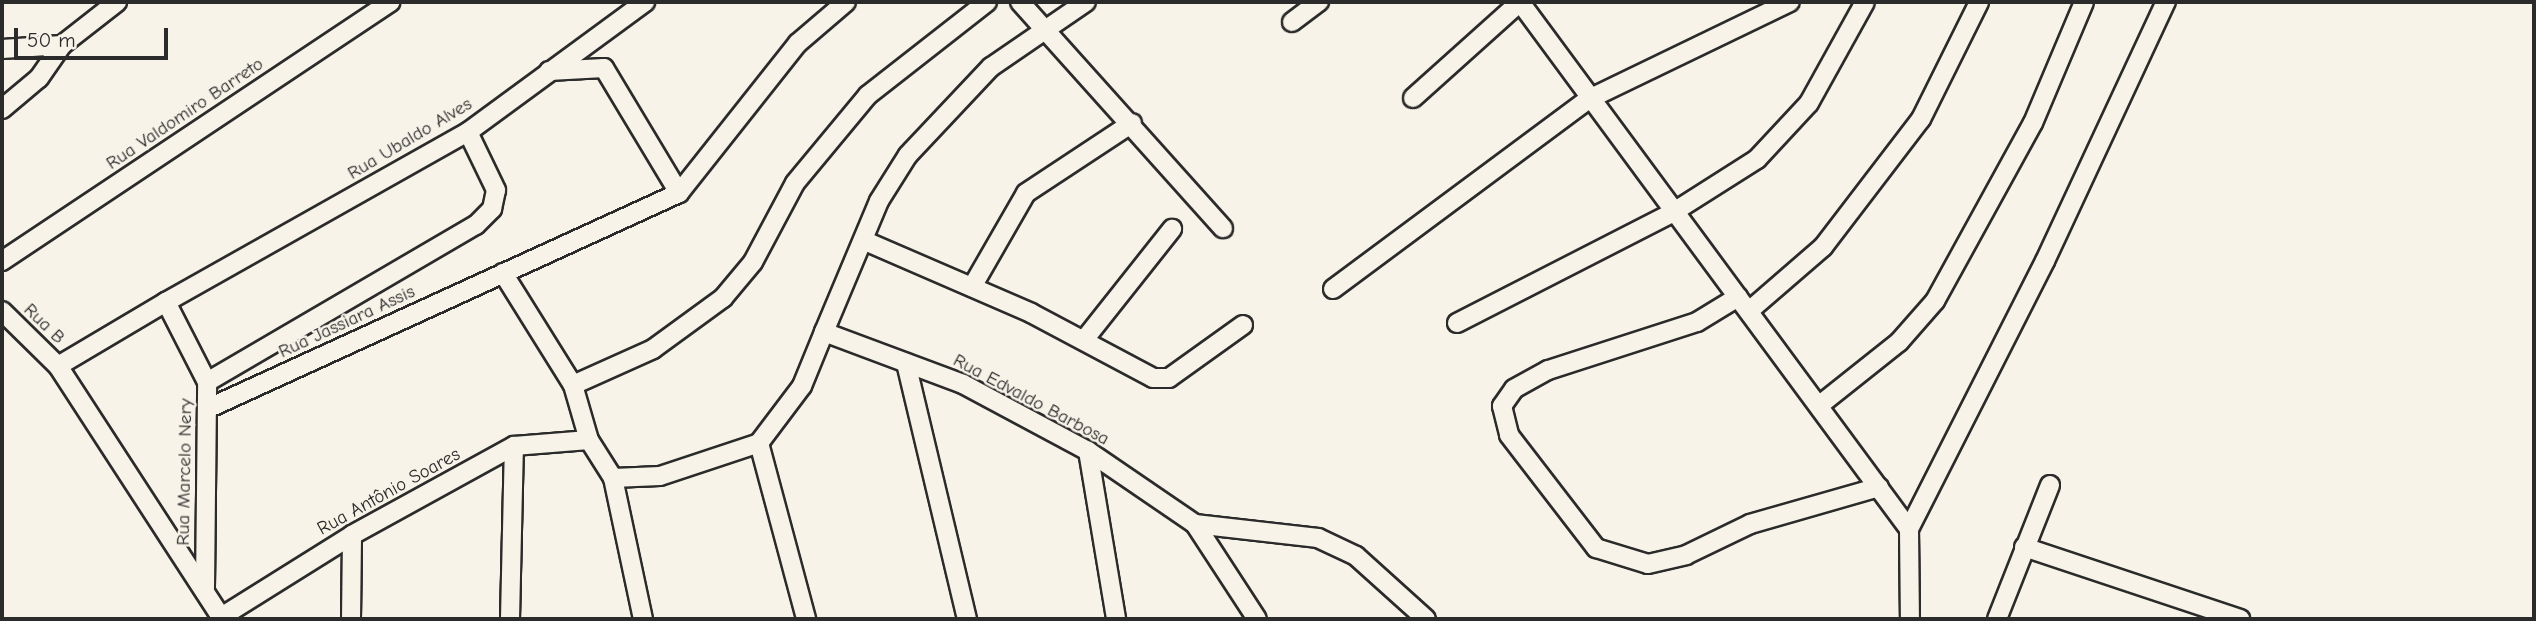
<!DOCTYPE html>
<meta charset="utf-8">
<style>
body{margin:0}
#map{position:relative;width:2536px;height:621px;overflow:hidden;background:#f7f3e8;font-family:"Comic Neue",sans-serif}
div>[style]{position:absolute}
.roads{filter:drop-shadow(2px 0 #2b2b2b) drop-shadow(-2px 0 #2b2b2b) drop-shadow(0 2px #2b2b2b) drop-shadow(0 -2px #2b2b2b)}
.minor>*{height:18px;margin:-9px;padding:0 9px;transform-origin:9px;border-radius:9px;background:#f7f3e8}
span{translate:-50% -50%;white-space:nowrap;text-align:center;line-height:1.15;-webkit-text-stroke:5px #f7f3e8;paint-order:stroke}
.street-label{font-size:19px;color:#2b2b2b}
.frame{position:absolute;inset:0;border:4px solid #2b2b2b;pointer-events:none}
.scale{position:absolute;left:14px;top:28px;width:154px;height:32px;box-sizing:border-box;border:4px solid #2b2b2b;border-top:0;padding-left:9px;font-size:21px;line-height:24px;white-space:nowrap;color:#2b2b2b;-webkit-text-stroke:5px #f7f3e8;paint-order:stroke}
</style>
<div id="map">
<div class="roads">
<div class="minor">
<i style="left:1020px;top:2px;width:304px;rotate:48.1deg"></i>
<i style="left:1520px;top:2px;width:655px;rotate:53.57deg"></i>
<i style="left:1909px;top:529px;width:90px;rotate:89.4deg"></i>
<i style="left:1292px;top:22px;width:34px;rotate:-37deg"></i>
<i style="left:2px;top:49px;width:60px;rotate:-3.8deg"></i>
<i style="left:549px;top:71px;width:55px;rotate:-3.1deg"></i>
<i style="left:604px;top:68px;width:146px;rotate:59deg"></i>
<i style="left:1413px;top:98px;width:144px;rotate:-41.9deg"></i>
<i style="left:2px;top:109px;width:48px;rotate:-40deg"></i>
<i style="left:39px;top:78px;width:40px;rotate:-55.1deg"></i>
<i style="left:62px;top:45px;width:70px;rotate:-38deg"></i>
<i style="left:865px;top:241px;width:181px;rotate:23.4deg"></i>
<i style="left:1031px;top:313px;width:138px;rotate:28deg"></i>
<i style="left:1153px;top:378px;width:16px"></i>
<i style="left:1169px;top:378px;width:91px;rotate:-35.6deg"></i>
<i style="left:2px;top:261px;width:467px;rotate:-33.7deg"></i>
<i style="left:503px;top:273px;width:132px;rotate:58deg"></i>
<i style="left:573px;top:385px;width:57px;rotate:73.8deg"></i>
<i style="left:589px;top:440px;width:45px;rotate:57.7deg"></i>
<i style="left:613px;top:478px;width:144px;rotate:78deg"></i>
<i style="left:972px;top:287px;width:108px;rotate:-60.1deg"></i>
<i style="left:1026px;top:193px;width:127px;rotate:-33.4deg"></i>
<i style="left:1333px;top:289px;width:319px;rotate:-36.6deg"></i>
<i style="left:1589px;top:99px;width:223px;rotate:-25.8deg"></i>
<i style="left:1738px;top:297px;width:48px;rotate:148.6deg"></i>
<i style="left:1697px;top:322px;width:157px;rotate:162.1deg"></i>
<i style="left:1548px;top:370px;width:39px;rotate:151deg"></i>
<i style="left:1514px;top:389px;width:21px;rotate:125deg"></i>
<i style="left:1502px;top:406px;width:30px;rotate:76deg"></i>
<i style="left:1509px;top:435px;width:143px;rotate:52.4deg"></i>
<i style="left:1596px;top:548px;width:54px;rotate:17.1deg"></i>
<i style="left:1648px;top:564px;width:39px;rotate:-13deg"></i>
<i style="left:1686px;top:555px;width:71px;rotate:-25.8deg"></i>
<i style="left:1750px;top:524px;width:134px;rotate:-16deg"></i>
<i style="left:2px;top:311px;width:78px;rotate:44.5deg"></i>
<i style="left:58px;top:366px;width:299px;rotate:57deg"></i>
<i style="left:1749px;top:311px;width:98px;rotate:-40.9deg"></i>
<i style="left:1823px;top:247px;width:161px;rotate:-52.6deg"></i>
<i style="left:1921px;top:119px;width:131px;rotate:-63.6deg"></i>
<i style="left:1457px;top:323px;width:242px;rotate:-27.1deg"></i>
<i style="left:1672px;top:213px;width:101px;rotate:-32.4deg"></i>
<i style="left:1757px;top:159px;width:76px;rotate:-47.1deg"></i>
<i style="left:1809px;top:103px;width:115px;rotate:-61deg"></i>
<i style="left:824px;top:332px;width:142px;rotate:-67.2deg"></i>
<i style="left:879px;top:201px;width:54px;rotate:-57.8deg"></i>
<i style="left:908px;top:155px;width:121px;rotate:-46.7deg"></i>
<i style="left:991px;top:67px;width:115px;rotate:-34.4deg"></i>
<i style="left:1084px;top:340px;width:142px;rotate:-51.6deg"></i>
<i style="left:906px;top:363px;width:263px;rotate:76.6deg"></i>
<i style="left:58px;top:366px;width:126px;rotate:-30.7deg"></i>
<i style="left:207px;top:382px;width:311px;rotate:-30.3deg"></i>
<i style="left:476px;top:225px;width:23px;rotate:-45deg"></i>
<i style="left:492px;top:209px;width:19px;rotate:-78deg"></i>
<i style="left:496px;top:190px;width:64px;rotate:-115.8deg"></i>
<i style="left:573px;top:385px;width:88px;rotate:-24.2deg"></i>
<i style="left:653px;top:349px;width:87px;rotate:-36.1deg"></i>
<i style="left:723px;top:298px;width:47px;rotate:-50.2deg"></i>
<i style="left:753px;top:262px;width:89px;rotate:-62deg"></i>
<i style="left:795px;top:183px;width:114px;rotate:-50.3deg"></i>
<i style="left:868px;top:95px;width:151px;rotate:-38deg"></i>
<i style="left:1821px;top:404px;width:100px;rotate:-38.5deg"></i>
<i style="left:1899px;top:342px;width:55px;rotate:-48.7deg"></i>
<i style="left:1935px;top:301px;width:203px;rotate:-61.2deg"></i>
<i style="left:2033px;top:123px;width:131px;rotate:-67.1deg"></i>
<i style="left:209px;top:408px;width:517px;rotate:-24.58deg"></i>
<i style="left:679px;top:193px;width:191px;rotate:-51.6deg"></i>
<i style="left:798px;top:43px;width:63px;rotate:-40.5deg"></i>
<i style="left:759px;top:443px;width:182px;rotate:75deg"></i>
<i style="left:1088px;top:451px;width:170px;rotate:80.5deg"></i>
<i style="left:613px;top:478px;width:47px;rotate:-2.4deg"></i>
<i style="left:660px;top:476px;width:104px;rotate:-18.4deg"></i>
<i style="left:759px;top:443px;width:71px;rotate:-53deg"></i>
<i style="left:802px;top:386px;width:58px;rotate:-67.8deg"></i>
<i style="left:824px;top:332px;width:148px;rotate:20.5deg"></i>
<i style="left:963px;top:384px;width:142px;rotate:28.2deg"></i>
<i style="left:1088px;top:451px;width:130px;rotate:34.3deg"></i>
<i style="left:1195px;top:524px;width:113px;rotate:56.9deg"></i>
<i style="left:1195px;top:524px;width:124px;rotate:6.5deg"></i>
<i style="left:1318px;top:538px;width:42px;rotate:25.3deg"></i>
<i style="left:1356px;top:556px;width:94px;rotate:42deg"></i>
<i style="left:1909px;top:529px;width:301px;rotate:-63.1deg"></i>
<i style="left:2045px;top:261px;width:286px;rotate:-65deg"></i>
<i style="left:2024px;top:547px;width:228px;rotate:18.4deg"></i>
<i style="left:205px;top:588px;width:206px;rotate:-89.4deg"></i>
<i style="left:207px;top:382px;width:90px;rotate:-117.1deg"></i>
<i style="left:166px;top:302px;width:347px;rotate:-29.4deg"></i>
<i style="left:468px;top:132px;width:220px;rotate:-36.3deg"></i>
<i style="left:221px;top:617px;width:155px;rotate:-32deg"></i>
<i style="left:352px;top:535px;width:185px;rotate:-28.8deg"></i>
<i style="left:514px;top:446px;width:75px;rotate:-4.6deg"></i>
<i style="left:351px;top:619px;width:84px;rotate:-89.3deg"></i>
<i style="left:510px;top:619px;width:173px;rotate:-88.7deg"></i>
<i style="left:1997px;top:619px;width:144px;rotate:-68.4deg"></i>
</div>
</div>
<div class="street-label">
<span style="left:185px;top:114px;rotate:-34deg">Rua Valdomiro Barreto</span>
<span style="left:410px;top:139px;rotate:-31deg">Rua Ubaldo Alves</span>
<span style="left:347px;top:322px;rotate:-25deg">Rua Jassiara Assis</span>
<span style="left:44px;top:324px;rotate:44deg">Rua B</span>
<span style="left:1031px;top:400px;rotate:28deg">Rua Edvaldo Barbosa</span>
<span style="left:185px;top:472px;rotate:-89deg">Rua Marcelo Nery</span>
<span style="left:389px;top:492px;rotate:-29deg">Rua Antônio Soares</span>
</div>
<div class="frame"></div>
<div class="scale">50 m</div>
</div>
